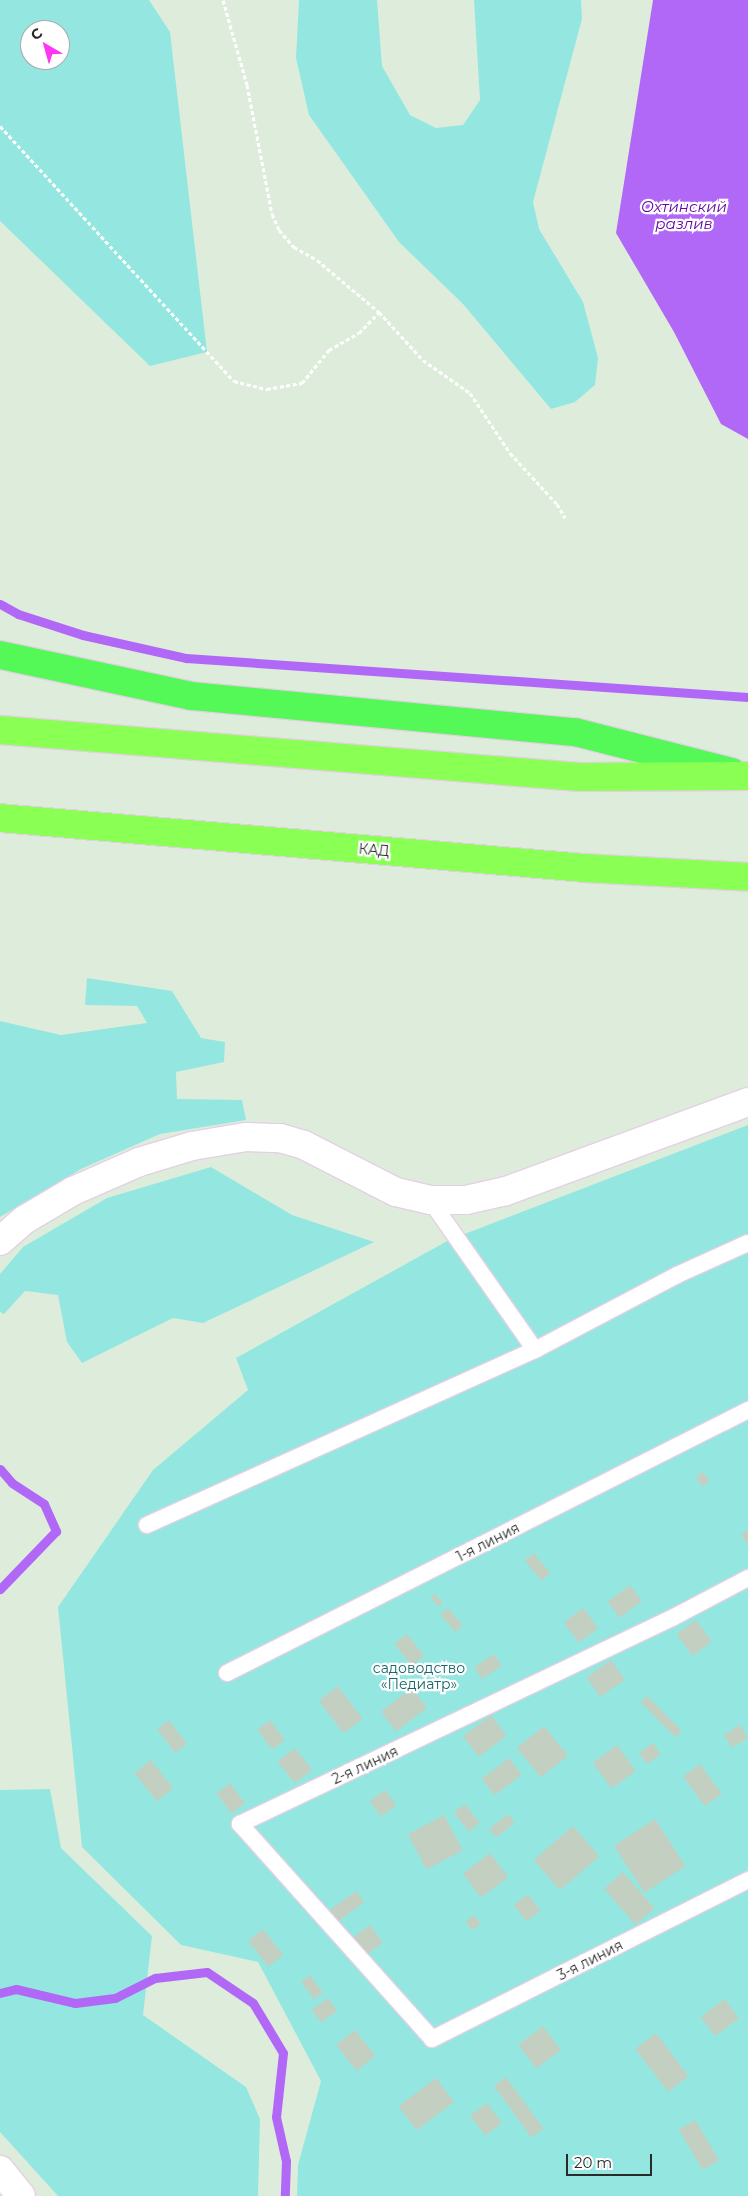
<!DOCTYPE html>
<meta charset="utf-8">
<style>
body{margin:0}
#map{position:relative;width:748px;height:2196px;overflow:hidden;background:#deeddb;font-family:Montserrat,sans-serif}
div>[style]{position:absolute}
.green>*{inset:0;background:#94e7e0}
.water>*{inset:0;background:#b268f6}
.stream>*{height:9px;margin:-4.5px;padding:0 4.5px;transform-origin:4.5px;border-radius:4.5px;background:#b268f6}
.building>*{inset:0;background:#c3cfc1;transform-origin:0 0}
.path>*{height:3px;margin-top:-1.5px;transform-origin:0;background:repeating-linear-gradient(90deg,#fff 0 4px,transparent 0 6.5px)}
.roads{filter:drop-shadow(1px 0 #e4d0e3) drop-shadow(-1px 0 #e4d0e3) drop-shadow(0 1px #e4d0e3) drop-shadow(0 -1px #e4d0e3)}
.service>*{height:16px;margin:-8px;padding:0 8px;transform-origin:8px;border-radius:8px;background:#fff}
.minor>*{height:28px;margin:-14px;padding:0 14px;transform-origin:14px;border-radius:14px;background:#fff}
.primary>*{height:28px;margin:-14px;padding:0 14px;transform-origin:14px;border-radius:14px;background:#54f958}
.motorway>*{height:28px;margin:-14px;padding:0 14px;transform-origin:14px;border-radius:14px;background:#8aff54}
span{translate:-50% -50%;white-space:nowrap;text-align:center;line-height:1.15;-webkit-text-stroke:4.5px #fff;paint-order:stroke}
.street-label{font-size:14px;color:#2a2a2a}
.park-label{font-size:14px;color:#16686c}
.water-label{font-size:15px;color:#6405a3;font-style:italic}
.north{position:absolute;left:20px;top:20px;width:50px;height:50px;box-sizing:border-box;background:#fff;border:1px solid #aaa;border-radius:50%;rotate:322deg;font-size:14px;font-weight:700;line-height:20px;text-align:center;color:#2a2a2a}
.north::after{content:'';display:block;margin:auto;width:18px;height:22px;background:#ff36f1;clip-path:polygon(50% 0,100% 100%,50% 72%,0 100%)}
.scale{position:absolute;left:566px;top:2154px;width:86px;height:22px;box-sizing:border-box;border:2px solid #2a2a2a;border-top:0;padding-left:6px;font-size:15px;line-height:18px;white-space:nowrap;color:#2a2a2a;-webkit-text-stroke:4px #fff;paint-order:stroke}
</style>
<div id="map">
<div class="green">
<i style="clip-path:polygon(evenodd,0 0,149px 0,170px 32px,207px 352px,150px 366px,0 221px,0 0,30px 30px,60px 30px,60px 60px,30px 60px,30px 30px)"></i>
<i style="clip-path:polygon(299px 0,377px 0,382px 66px,410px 115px,436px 128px,463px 125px,480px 100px,474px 0,581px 0,582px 19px,533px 202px,539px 229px,583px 302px,598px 358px,595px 385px,575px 402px,551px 409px,463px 304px,399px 242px,309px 115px,296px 58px)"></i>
<i style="clip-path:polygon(87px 978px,172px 991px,201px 1038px,225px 1042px,224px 1062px,176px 1072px,177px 1099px,242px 1100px,246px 1120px,160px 1134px,81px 1169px,0 1217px,0 1021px,61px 1035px,147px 1023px,137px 1006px,85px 1005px)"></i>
<i style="clip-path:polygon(748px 1125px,748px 2196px,297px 2196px,298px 2165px,321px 2081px,258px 1962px,181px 1945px,82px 1847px,58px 1607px,153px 1470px,248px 1390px,236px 1358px,449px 1240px)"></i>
<i style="clip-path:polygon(211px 1167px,292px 1215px,374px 1242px,203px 1323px,173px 1318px,82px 1363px,67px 1342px,58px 1295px,25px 1291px,4px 1314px,0 1312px,0 1274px,23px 1247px,107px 1198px)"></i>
<i style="clip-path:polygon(50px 1789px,61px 1848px,152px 1936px,143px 2015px,246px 2087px,260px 2119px,258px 2196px,58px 2196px,0 2132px,0 1790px)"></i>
</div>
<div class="water">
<i style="clip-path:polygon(653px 0,748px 0,748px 439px,721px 424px,674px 332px,616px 233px)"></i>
</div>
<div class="stream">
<i style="left:0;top:604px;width:21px;rotate:29deg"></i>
<i style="left:18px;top:614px;width:68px;rotate:17.9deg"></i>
<i style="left:83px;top:635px;width:106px;rotate:12.6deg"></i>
<i style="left:186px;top:658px;width:563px;rotate:3.97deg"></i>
<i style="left:0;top:1469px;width:18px;rotate:49deg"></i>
<i style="left:12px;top:1483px;width:38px;rotate:33deg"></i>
<i style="left:44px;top:1504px;width:30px;rotate:66deg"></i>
<i style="left:56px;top:1531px;width:81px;rotate:134deg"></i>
<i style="left:0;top:1993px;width:16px;rotate:-14deg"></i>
<i style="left:16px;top:1989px;width:61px;rotate:13.3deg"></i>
<i style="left:75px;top:2003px;width:40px;rotate:-7.1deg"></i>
<i style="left:115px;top:1998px;width:45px;rotate:-26.6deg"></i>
<i style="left:155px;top:1978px;width:52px;rotate:-6.6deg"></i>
<i style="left:207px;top:1972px;width:55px;rotate:34deg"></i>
<i style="left:253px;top:2003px;width:58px;rotate:59deg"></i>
<i style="left:283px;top:2053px;width:64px;rotate:96.2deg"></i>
<i style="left:276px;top:2117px;width:45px;rotate:77.2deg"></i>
<i style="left:286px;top:2161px;width:35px;rotate:92deg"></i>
</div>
<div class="building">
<i style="left:703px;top:1472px;width:12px;height:9px;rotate:55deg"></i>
<i style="clip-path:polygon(748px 1529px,748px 1545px,741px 1535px)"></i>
<i style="left:534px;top:1553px;width:26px;height:12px;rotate:51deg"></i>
<i style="left:630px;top:1585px;width:20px;height:28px;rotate:53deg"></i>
<i style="clip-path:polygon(435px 1594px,443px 1603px,438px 1607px,431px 1597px)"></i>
<i style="left:448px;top:1608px;width:23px;height:10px;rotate:50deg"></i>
<i style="left:583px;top:1608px;width:25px;height:24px;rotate:53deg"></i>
<i style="left:696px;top:1620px;width:27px;height:24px;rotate:54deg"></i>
<i style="left:407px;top:1634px;width:28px;height:16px;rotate:52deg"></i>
<i style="left:494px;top:1654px;width:14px;height:24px;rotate:56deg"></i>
<i style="left:611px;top:1660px;width:24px;height:30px;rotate:55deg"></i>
<i style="left:338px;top:1686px;width:41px;height:24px;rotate:53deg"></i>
<i style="left:412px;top:1688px;width:25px;height:39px;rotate:53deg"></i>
<i style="left:647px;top:1696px;width:49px;height:9px;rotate:45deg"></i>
<i style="left:491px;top:1715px;width:26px;height:35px;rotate:53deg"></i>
<i style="left:169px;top:1720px;width:30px;height:15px;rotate:53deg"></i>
<i style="left:270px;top:1720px;width:25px;height:16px;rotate:53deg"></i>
<i style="left:740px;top:1725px;width:15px;height:19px;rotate:58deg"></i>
<i style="left:544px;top:1726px;width:38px;height:35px;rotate:51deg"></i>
<i style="left:653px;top:1743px;width:14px;height:17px;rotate:56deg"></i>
<i style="left:617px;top:1745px;width:32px;height:30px;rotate:54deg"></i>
<i style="left:295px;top:1748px;width:28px;height:22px;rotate:52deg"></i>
<i style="left:509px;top:1758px;width:21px;height:34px;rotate:53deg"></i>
<i style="left:151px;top:1760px;width:36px;height:21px;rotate:52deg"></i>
<i style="left:700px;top:1764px;width:37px;height:21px;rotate:54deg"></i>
<i style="left:230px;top:1783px;width:25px;height:17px;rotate:53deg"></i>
<i style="left:385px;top:1790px;width:19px;height:19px;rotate:54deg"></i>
<i style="left:465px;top:1804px;width:24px;height:14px;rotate:52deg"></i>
<i style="left:508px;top:1814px;width:11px;height:24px;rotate:52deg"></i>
<i style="left:444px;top:1815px;width:40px;height:41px;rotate:62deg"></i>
<i style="left:655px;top:1819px;width:56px;height:49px;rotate:57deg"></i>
<i style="left:573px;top:1826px;width:40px;height:52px;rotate:49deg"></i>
<i style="left:490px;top:1853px;width:30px;height:34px;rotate:53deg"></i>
<i style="left:623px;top:1872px;width:48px;height:25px;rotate:49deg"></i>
<i style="left:356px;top:1891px;width:14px;height:32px;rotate:54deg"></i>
<i style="left:528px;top:1894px;width:21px;height:18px;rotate:53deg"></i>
<i style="left:474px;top:1915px;width:11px;height:11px;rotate:52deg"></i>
<i style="left:370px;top:1925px;width:22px;height:25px;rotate:54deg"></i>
<i style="left:263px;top:1929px;width:33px;height:19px;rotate:52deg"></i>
<i style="left:310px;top:1975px;width:22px;height:11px;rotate:54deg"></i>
<i style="left:328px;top:1998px;width:16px;height:20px;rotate:55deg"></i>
<i style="left:725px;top:1999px;width:24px;height:30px;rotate:54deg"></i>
<i style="left:543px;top:2026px;width:30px;height:31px;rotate:53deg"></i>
<i style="left:355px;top:2030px;width:33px;height:24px;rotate:52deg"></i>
<i style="left:656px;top:2033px;width:54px;height:26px;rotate:53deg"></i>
<i style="left:506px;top:2077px;width:64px;height:15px;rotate:54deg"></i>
<i style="left:436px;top:2078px;width:30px;height:47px;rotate:53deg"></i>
<i style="left:487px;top:2103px;width:25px;height:21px;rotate:53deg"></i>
<i style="left:695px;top:2120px;width:47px;height:19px;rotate:59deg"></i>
</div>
<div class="path">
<i style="left:223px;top:0;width:88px;rotate:74.2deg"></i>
<i style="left:247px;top:85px;width:131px;rotate:79deg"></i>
<i style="left:272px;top:214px;width:17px;rotate:66deg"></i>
<i style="left:279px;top:230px;width:23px;rotate:49deg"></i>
<i style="left:294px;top:247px;width:26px;rotate:29deg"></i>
<i style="left:317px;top:260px;width:81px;rotate:40deg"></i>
<i style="left:379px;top:312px;width:65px;rotate:47.5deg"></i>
<i style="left:423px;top:360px;width:57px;rotate:35.1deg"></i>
<i style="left:470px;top:393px;width:72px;rotate:56.3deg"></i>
<i style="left:510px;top:453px;width:69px;rotate:47.3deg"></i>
<i style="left:557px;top:504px;width:16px;rotate:60deg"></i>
<i style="left:0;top:126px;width:346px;rotate:47.5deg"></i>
<i style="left:234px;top:381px;width:34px;rotate:14deg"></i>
<i style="left:267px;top:389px;width:36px;rotate:-10deg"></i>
<i style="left:302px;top:383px;width:43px;rotate:-50.7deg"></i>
<i style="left:329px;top:350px;width:34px;rotate:-30deg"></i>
<i style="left:359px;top:333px;width:29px;rotate:-46deg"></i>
</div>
<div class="roads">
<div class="service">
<i style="left:430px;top:1200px;width:183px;rotate:55deg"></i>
<i style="left:147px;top:1525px;width:426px;rotate:-24.3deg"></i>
<i style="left:535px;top:1350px;width:161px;rotate:-27.8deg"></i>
<i style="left:677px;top:1275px;width:78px;rotate:-24.3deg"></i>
<i style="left:748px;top:1578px;width:84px;rotate:152.2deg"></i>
<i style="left:674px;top:1617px;width:481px;rotate:154.5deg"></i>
<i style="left:240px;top:1824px;width:288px;rotate:48.2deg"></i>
<i style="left:432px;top:2039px;width:354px;rotate:-26.7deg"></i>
<i style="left:227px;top:1673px;width:584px;rotate:-26.78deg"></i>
</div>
<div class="minor">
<i style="left:0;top:1241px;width:32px;rotate:-41deg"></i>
<i style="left:24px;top:1220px;width:57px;rotate:-30.6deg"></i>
<i style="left:73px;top:1191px;width:72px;rotate:-23.7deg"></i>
<i style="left:139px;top:1162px;width:55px;rotate:-16.8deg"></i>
<i style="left:192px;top:1146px;width:55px;rotate:-9.5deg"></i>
<i style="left:246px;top:1137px;width:34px;rotate:2deg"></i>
<i style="left:280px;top:1138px;width:25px;rotate:16deg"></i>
<i style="left:304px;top:1145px;width:103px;rotate:27.1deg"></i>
<i style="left:396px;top:1192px;width:35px;rotate:13deg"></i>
<i style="left:430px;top:1200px;width:36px"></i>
<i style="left:466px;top:1200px;width:41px;rotate:-12.7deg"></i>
<i style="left:506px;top:1191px;width:258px;rotate:-20.2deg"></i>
<i style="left:0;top:2170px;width:33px;rotate:51deg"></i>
</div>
<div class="primary">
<i style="left:0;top:655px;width:195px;rotate:12.1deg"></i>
<i style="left:191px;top:696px;width:386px;rotate:5.4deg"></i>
<i style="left:575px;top:732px;width:162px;rotate:14.3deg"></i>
</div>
<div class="motorway">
<i style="left:0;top:730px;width:581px;rotate:4.64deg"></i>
<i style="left:579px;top:777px;width:169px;rotate:-0.3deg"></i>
<i style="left:0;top:818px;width:586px;rotate:4.89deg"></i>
<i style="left:584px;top:868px;width:164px;rotate:3.1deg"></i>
</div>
</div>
<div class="street-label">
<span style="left:374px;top:850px;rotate:5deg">КАД</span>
<span style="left:488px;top:1542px;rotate:-27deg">1-я линия</span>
<span style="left:365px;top:1765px;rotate:-25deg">2-я линия</span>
<span style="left:590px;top:1960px;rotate:-27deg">3-я линия</span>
</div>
<div class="park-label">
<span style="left:419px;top:1676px">садоводство<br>«Педиатр»</span>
</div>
<div class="water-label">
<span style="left:684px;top:215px">Охтинский<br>разлив</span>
</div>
<div class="north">С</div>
<div class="scale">20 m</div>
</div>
